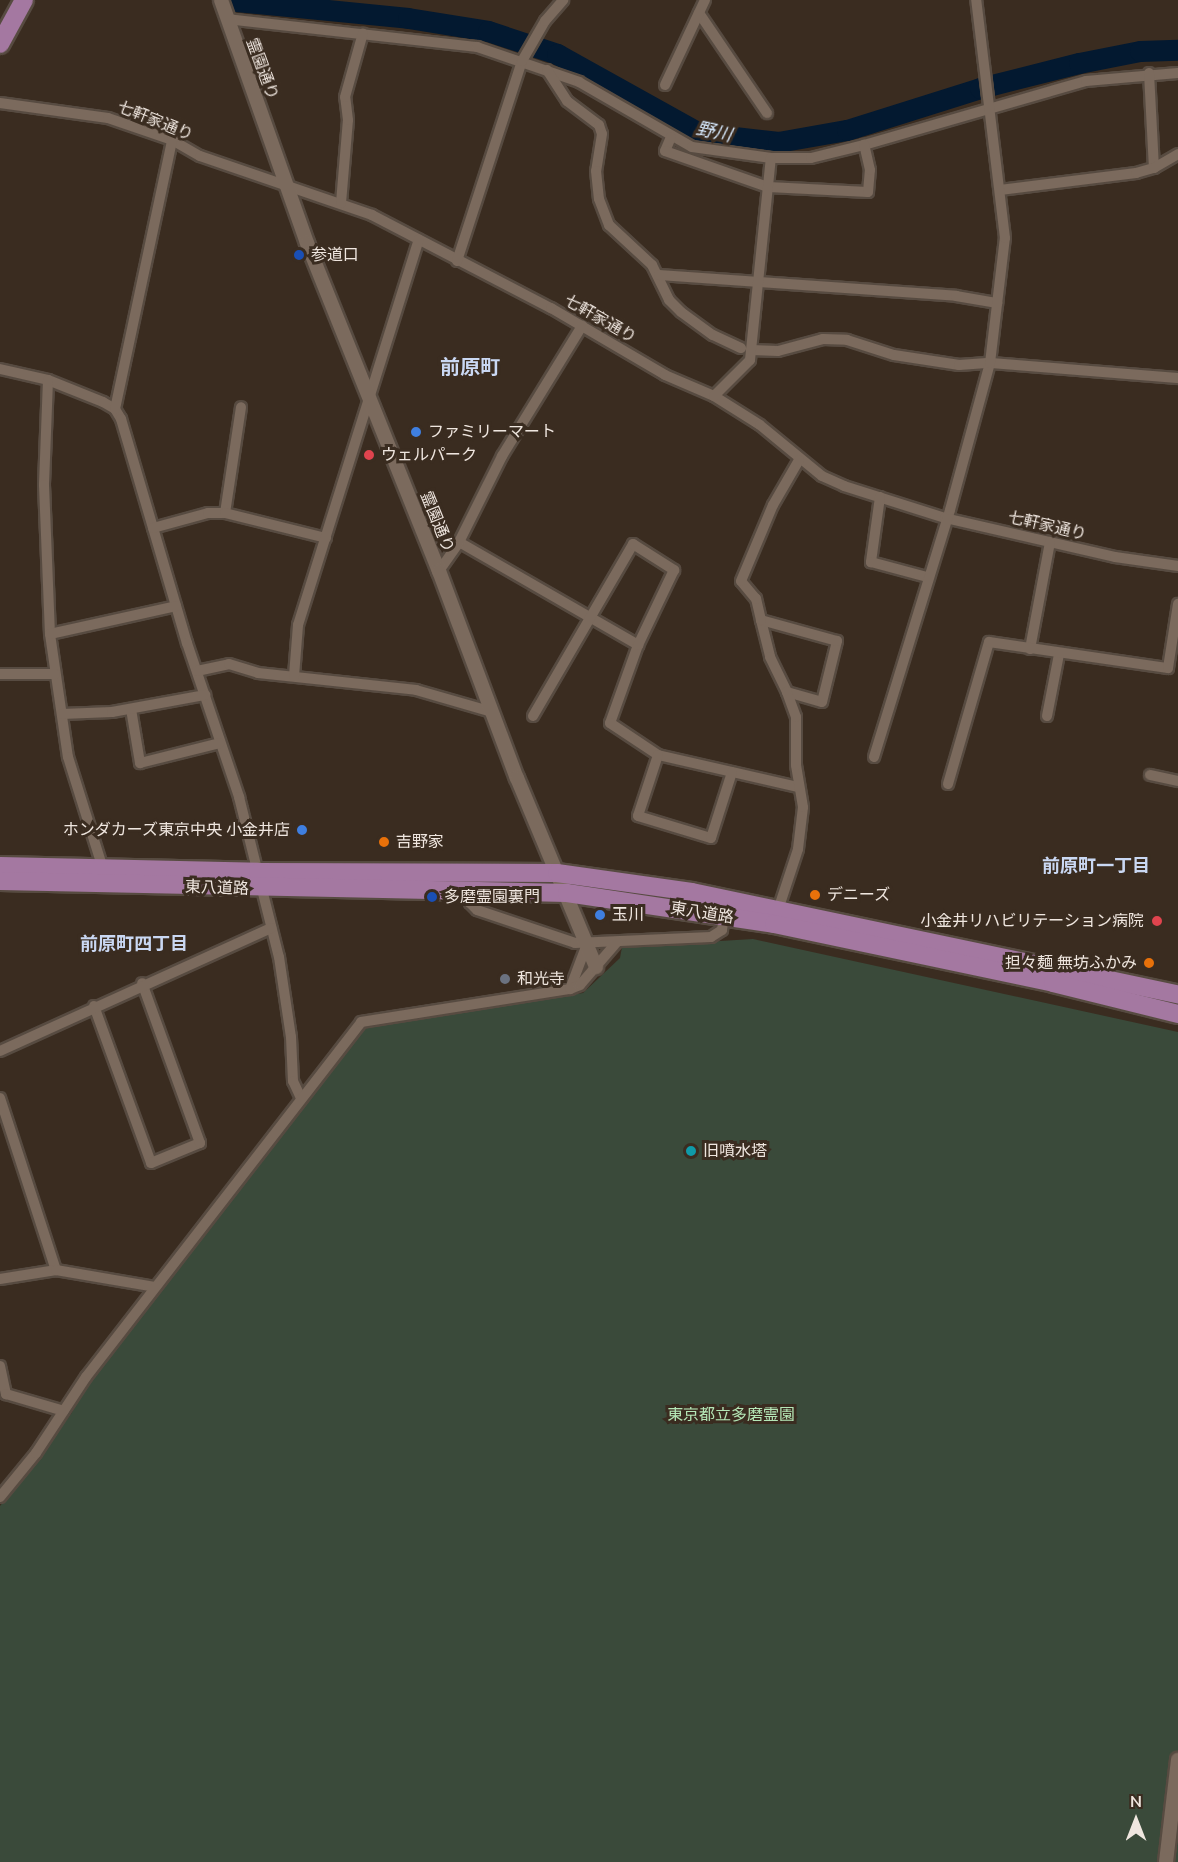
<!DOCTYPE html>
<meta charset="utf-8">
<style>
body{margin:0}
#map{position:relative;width:1178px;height:1862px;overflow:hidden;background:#3a2c20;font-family:"Nunito Sans","Noto Sans JP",sans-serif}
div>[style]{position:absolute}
.green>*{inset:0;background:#3a4a3a}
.river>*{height:21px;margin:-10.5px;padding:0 10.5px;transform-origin:10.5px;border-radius:10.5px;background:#031930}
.roads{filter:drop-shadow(2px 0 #574b41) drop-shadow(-2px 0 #574b41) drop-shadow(0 2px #574b41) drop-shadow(0 -2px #574b41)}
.minor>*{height:10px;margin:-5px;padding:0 5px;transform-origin:5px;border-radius:5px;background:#7b6a5d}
.tertiary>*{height:14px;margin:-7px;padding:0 7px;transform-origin:7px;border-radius:7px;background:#7b6a5d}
.primary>*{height:18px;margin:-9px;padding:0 9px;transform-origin:9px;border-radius:9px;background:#a478a1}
.dots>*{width:16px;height:16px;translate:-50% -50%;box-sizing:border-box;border:3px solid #3a2c20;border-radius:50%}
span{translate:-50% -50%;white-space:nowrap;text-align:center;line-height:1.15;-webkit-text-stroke:6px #3a2c20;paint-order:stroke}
.street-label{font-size:16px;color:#efe6df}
.poi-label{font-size:16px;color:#efe6df}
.left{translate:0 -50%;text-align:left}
.right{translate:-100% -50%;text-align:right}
.park-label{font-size:16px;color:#b5e7b7}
.water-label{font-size:18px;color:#d4e6fa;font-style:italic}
.neighbourhood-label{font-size:18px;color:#cad8f3;font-weight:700}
.quarter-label{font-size:20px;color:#cad8f3;font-weight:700}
.north{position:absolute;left:1106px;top:1790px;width:60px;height:60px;-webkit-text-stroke:4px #3a2c20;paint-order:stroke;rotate:0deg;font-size:16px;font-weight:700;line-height:24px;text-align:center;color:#efe6df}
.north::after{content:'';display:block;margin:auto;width:21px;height:27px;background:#efe6df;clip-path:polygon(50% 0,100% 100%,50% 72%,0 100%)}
</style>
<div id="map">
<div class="green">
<i style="clip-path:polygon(753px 939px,1178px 1032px,1178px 1862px,0 1862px,0 1506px,71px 1414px,89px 1381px,361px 1029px,583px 993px,620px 958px,622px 947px)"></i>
</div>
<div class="river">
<i style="left:226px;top:0;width:183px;rotate:5.6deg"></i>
<i style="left:408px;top:18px;width:81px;rotate:9.2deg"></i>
<i style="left:488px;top:31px;width:73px;rotate:18.4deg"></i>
<i style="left:557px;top:54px;width:162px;rotate:29.1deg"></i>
<i style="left:699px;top:133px;width:80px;rotate:6.5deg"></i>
<i style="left:778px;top:142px;width:70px;rotate:-9.9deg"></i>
<i style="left:847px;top:130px;width:139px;rotate:-17.5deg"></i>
<i style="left:980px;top:88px;width:102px;rotate:-14.2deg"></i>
<i style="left:1079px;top:63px;width:62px;rotate:-11.1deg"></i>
<i style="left:1140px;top:51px;width:38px;rotate:-2deg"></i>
</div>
<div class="roads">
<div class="minor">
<i style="left:699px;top:13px;width:121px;rotate:55.8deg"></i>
<i style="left:227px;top:19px;width:252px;rotate:6.4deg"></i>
<i style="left:477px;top:47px;width:108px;rotate:18.9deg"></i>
<i style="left:579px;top:82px;width:130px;rotate:29.9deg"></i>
<i style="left:692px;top:147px;width:80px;rotate:7.9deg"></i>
<i style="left:771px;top:158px;width:40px"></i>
<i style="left:811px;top:158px;width:55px;rotate:-13.8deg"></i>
<i style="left:864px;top:145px;width:231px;rotate:-16.1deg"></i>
<i style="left:1086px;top:81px;width:92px;rotate:-5deg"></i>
<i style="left:547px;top:70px;width:37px;rotate:57deg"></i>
<i style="left:567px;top:101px;width:40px;rotate:37deg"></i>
<i style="left:599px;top:125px;width:9px;rotate:72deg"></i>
<i style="left:602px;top:134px;width:37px;rotate:99deg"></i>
<i style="left:596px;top:171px;width:28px;rotate:84deg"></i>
<i style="left:599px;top:199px;width:28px;rotate:69deg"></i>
<i style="left:609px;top:225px;width:59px;rotate:42.9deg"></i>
<i style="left:652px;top:265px;width:39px;rotate:64deg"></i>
<i style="left:669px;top:300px;width:17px;rotate:45deg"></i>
<i style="left:681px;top:312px;width:39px;rotate:36deg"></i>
<i style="left:713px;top:335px;width:31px;rotate:25deg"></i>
<i style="left:1149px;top:73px;width:95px;rotate:87deg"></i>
<i style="left:665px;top:85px;width:94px;rotate:-64.8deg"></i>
<i style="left:0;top:103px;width:109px;rotate:7.9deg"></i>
<i style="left:108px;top:118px;width:68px;rotate:19deg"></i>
<i style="left:172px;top:140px;width:32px;rotate:30deg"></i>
<i style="left:200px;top:156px;width:182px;rotate:18.9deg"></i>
<i style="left:372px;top:215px;width:202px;rotate:27.5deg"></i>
<i style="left:551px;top:308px;width:132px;rotate:30.4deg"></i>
<i style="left:665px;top:375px;width:53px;rotate:23.2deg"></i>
<i style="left:714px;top:396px;width:54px;rotate:32.2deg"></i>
<i style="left:760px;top:425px;width:80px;rotate:39.4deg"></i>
<i style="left:822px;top:476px;width:24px;rotate:24deg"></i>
<i style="left:844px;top:486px;width:106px;rotate:17.6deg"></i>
<i style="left:945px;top:518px;width:174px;rotate:12.9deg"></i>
<i style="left:1115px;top:557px;width:64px;rotate:8.1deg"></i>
<i style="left:671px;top:137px;width:15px;rotate:113deg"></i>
<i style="left:665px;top:151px;width:109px;rotate:19.3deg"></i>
<i style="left:768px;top:187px;width:100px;rotate:2.9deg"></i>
<i style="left:868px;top:192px;width:22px;rotate:-85deg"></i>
<i style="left:870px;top:170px;width:26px;rotate:-103deg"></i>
<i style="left:1000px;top:190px;width:137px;rotate:-7.1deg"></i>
<i style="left:1136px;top:173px;width:19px;rotate:-16deg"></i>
<i style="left:1154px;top:168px;width:28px;rotate:-30deg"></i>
<i style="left:341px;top:203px;width:83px;rotate:-85.2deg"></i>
<i style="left:348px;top:120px;width:23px;rotate:-97deg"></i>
<i style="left:345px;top:97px;width:66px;rotate:-74.3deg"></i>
<i style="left:457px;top:261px;width:210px;rotate:-72deg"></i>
<i style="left:522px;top:61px;width:46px;rotate:-60.1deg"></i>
<i style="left:545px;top:21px;width:28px;rotate:-49deg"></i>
<i style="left:659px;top:275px;width:298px;rotate:4deg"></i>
<i style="left:956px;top:296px;width:42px;rotate:9.7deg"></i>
<i style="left:751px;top:350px;width:27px;rotate:2deg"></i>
<i style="left:778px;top:351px;width:47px;rotate:-14.9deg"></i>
<i style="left:823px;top:339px;width:24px;rotate:2deg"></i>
<i style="left:847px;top:340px;width:49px;rotate:17.7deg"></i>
<i style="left:894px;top:355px;width:66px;rotate:8.7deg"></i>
<i style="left:959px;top:365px;width:31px;rotate:-4deg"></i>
<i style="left:990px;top:363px;width:189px;rotate:4.6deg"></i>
<i style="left:0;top:369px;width:49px;rotate:12.9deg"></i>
<i style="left:48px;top:380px;width:59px;rotate:21.8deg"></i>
<i style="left:103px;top:402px;width:14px;rotate:30deg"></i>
<i style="left:115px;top:409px;width:12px;rotate:59deg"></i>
<i style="left:121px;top:419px;width:234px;rotate:73.6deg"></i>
<i style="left:187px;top:643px;width:163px;rotate:71.3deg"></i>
<i style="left:239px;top:797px;width:165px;rotate:76deg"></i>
<i style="left:279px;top:957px;width:81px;rotate:81.5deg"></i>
<i style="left:291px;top:1037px;width:44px;rotate:87.4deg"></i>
<i style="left:293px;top:1081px;width:19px;rotate:65deg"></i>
<i style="left:48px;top:380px;width:105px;rotate:92.2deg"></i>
<i style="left:44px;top:485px;width:149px;rotate:87.7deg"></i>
<i style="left:50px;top:634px;width:124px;rotate:81.7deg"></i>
<i style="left:68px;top:757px;width:117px;rotate:72.6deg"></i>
<i style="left:714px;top:396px;width:51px;rotate:-45deg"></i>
<i style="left:750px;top:360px;width:203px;rotate:-84.1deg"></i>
<i style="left:115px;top:409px;width:275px;rotate:-78deg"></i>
<i style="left:880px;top:497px;width:66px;rotate:97.9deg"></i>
<i style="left:871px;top:562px;width:58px;rotate:15deg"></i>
<i style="left:225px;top:513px;width:107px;rotate:-81.4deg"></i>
<i style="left:153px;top:528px;width:57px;rotate:-15.3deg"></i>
<i style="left:208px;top:513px;width:17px"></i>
<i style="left:225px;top:513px;width:104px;rotate:13.9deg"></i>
<i style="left:459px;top:542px;width:207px;rotate:29.9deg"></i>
<i style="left:638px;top:645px;width:83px;rotate:109.7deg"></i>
<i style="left:610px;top:723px;width:58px;rotate:33.7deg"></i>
<i style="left:658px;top:755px;width:144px;rotate:12.9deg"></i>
<i style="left:439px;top:571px;width:35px;rotate:-55deg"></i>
<i style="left:459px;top:542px;width:96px;rotate:-63.4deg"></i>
<i style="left:502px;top:456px;width:153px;rotate:-58.4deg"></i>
<i style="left:761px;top:620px;width:38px;rotate:76deg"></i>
<i style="left:770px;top:657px;width:39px;rotate:64deg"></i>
<i style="left:787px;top:692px;width:36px;rotate:16deg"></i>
<i style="left:822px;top:702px;width:63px;rotate:-76.2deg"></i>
<i style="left:837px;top:641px;width:79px;rotate:-164.6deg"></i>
<i style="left:761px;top:620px;width:22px;rotate:-103deg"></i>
<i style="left:756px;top:599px;width:23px;rotate:-130deg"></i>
<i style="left:741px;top:581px;width:82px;rotate:-67.2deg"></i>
<i style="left:773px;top:505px;width:52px;rotate:-60deg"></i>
<i style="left:50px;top:634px;width:129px;rotate:-12.5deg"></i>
<i style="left:1030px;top:649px;width:109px;rotate:-79.4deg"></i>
<i style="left:197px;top:671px;width:33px;rotate:-12deg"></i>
<i style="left:229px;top:664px;width:30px;rotate:17deg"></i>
<i style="left:258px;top:673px;width:159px;rotate:6.1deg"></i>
<i style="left:416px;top:690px;width:79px;rotate:16.1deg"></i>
<i style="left:0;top:674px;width:55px"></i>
<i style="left:294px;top:676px;width:51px;rotate:-85.5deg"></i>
<i style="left:298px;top:625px;width:404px;rotate:-72.6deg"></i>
<i style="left:131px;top:709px;width:55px;rotate:80.5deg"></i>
<i style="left:140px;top:763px;width:82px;rotate:-14deg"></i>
<i style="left:62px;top:714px;width:50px;rotate:-2.3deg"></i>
<i style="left:112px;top:712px;width:95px;rotate:-10.4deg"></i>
<i style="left:533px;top:716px;width:199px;rotate:-59.8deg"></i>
<i style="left:633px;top:544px;width:49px;rotate:32.4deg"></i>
<i style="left:674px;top:570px;width:83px;rotate:115.6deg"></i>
<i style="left:1047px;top:716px;width:63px;rotate:-79deg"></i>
<i style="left:658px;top:755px;width:64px;rotate:108.2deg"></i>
<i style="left:638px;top:816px;width:76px;rotate:16.8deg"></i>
<i style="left:711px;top:838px;width:69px;rotate:-72.3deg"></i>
<i style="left:874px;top:757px;width:258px;rotate:-72.9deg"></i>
<i style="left:950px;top:510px;width:152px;rotate:-74.8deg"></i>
<i style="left:990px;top:363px;width:126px;rotate:-83.2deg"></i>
<i style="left:1005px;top:238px;width:240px;rotate:-96.9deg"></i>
<i style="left:1150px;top:775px;width:29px;rotate:12deg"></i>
<i style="left:948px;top:784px;width:148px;rotate:-73.9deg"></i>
<i style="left:989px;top:642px;width:181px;rotate:8.3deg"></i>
<i style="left:1168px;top:668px;width:65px;rotate:-81.1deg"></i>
<i style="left:470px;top:890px;width:13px;rotate:90deg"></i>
<i style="left:470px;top:903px;width:10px;rotate:45deg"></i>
<i style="left:477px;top:910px;width:103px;rotate:18.6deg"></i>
<i style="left:575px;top:943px;width:136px;rotate:-2.5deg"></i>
<i style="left:711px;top:937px;width:13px;rotate:-32deg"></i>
<i style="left:722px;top:930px;width:14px;rotate:-82deg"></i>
<i style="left:778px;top:910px;width:64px;rotate:-71.8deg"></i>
<i style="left:798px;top:849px;width:42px;rotate:-83.2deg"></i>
<i style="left:803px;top:807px;width:43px;rotate:-99.5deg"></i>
<i style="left:796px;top:765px;width:48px;rotate:-90deg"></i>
<i style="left:796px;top:717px;width:27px;rotate:-110deg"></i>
<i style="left:570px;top:989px;width:48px;rotate:-69.3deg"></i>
<i style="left:94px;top:1006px;width:167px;rotate:70deg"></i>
<i style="left:151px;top:1163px;width:53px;rotate:-22.2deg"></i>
<i style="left:200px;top:1143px;width:170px;rotate:-109.9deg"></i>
<i style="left:0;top:1051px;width:298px;rotate:-24.4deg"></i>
<i style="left:0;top:1098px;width:181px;rotate:72deg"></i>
<i style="left:0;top:1279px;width:57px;rotate:-9.1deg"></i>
<i style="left:56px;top:1270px;width:100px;rotate:9.7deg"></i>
<i style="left:0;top:1366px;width:29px;rotate:78deg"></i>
<i style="left:6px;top:1394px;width:60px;rotate:16.3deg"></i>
<i style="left:0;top:1497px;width:57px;rotate:-50.7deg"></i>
<i style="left:36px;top:1453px;width:91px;rotate:-56.7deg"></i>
<i style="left:86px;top:1377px;width:449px;rotate:-52.2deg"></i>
<i style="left:361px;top:1022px;width:212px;rotate:-9deg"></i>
<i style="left:570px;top:989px;width:11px;rotate:-22deg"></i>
<i style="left:580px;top:985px;width:57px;rotate:-49.3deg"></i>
</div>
<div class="tertiary">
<i style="left:221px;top:0;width:258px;rotate:70.5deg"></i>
<i style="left:307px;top:243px;width:354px;rotate:68.1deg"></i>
<i style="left:439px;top:571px;width:221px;rotate:69.4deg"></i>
<i style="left:517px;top:778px;width:205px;rotate:67.3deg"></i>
<i style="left:1166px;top:1862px;width:103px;rotate:-83.3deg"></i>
</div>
<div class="primary">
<i style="left:0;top:44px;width:50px;rotate:-61.4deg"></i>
<i style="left:0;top:866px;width:258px;rotate:1.3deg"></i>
<i style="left:258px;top:872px;width:299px;rotate:0.2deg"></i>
<i style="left:557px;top:873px;width:136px;rotate:8deg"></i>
<i style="left:692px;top:892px;width:497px;rotate:11.9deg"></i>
<i style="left:0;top:881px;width:567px;rotate:1.21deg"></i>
<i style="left:567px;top:893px;width:209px;rotate:8.5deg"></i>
<i style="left:774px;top:924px;width:285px;rotate:11.9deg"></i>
<i style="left:1053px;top:983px;width:129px;rotate:13.9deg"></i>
</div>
</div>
<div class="dots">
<i style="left:299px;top:255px;background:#1a4fb4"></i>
<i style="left:416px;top:432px;background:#3f7fe0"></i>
<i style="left:369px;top:455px;background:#e0444e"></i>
<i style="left:302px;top:830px;background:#3f7fe0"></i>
<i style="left:384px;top:842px;background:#e8710a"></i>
<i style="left:815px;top:895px;background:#e8710a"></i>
<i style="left:432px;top:897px;background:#1a4fb4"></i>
<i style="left:600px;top:915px;background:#3f7fe0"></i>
<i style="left:1157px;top:921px;background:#e0444e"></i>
<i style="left:1149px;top:963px;background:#e8710a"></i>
<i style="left:505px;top:979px;background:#6b7280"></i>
<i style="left:691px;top:1151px;background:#0f9aa8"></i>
</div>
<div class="street-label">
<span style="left:262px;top:69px;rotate:70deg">霊園通り</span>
<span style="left:155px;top:121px;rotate:22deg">七軒家通り</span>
<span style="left:600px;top:319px;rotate:30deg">七軒家通り</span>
<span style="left:437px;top:522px;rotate:68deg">霊園通り</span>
<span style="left:1047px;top:526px;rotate:13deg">七軒家通り</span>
<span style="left:217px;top:888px;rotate:2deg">東八道路</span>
<span style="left:702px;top:913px;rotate:9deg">東八道路</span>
</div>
<div class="poi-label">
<span class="left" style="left:311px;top:255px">参道口</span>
<span class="left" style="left:428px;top:432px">ファミリーマート</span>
<span class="left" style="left:381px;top:455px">ウェルパーク</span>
<span class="right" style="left:290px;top:830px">ホンダカーズ東京中央 小金井店</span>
<span class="left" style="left:396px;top:842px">吉野家</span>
<span class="left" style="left:827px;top:895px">デニーズ</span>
<span class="left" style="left:444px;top:897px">多磨霊園裏門</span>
<span class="left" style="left:612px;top:915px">玉川</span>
<span class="right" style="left:1144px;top:921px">小金井リハビリテーション病院</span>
<span class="right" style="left:1137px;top:963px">担々麺 無坊ふかみ</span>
<span class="left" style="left:517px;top:979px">和光寺</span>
<span class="left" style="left:703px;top:1151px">旧噴水塔</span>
</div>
<div class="park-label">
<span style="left:731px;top:1415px">東京都立多磨霊園</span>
</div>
<div class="water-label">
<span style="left:714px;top:132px;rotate:12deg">野川</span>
</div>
<div class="neighbourhood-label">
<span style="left:1096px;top:866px">前原町一丁目</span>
<span style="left:134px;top:944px">前原町四丁目</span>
</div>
<div class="quarter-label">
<span style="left:470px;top:367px">前原町</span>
</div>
<div class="north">N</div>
</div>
